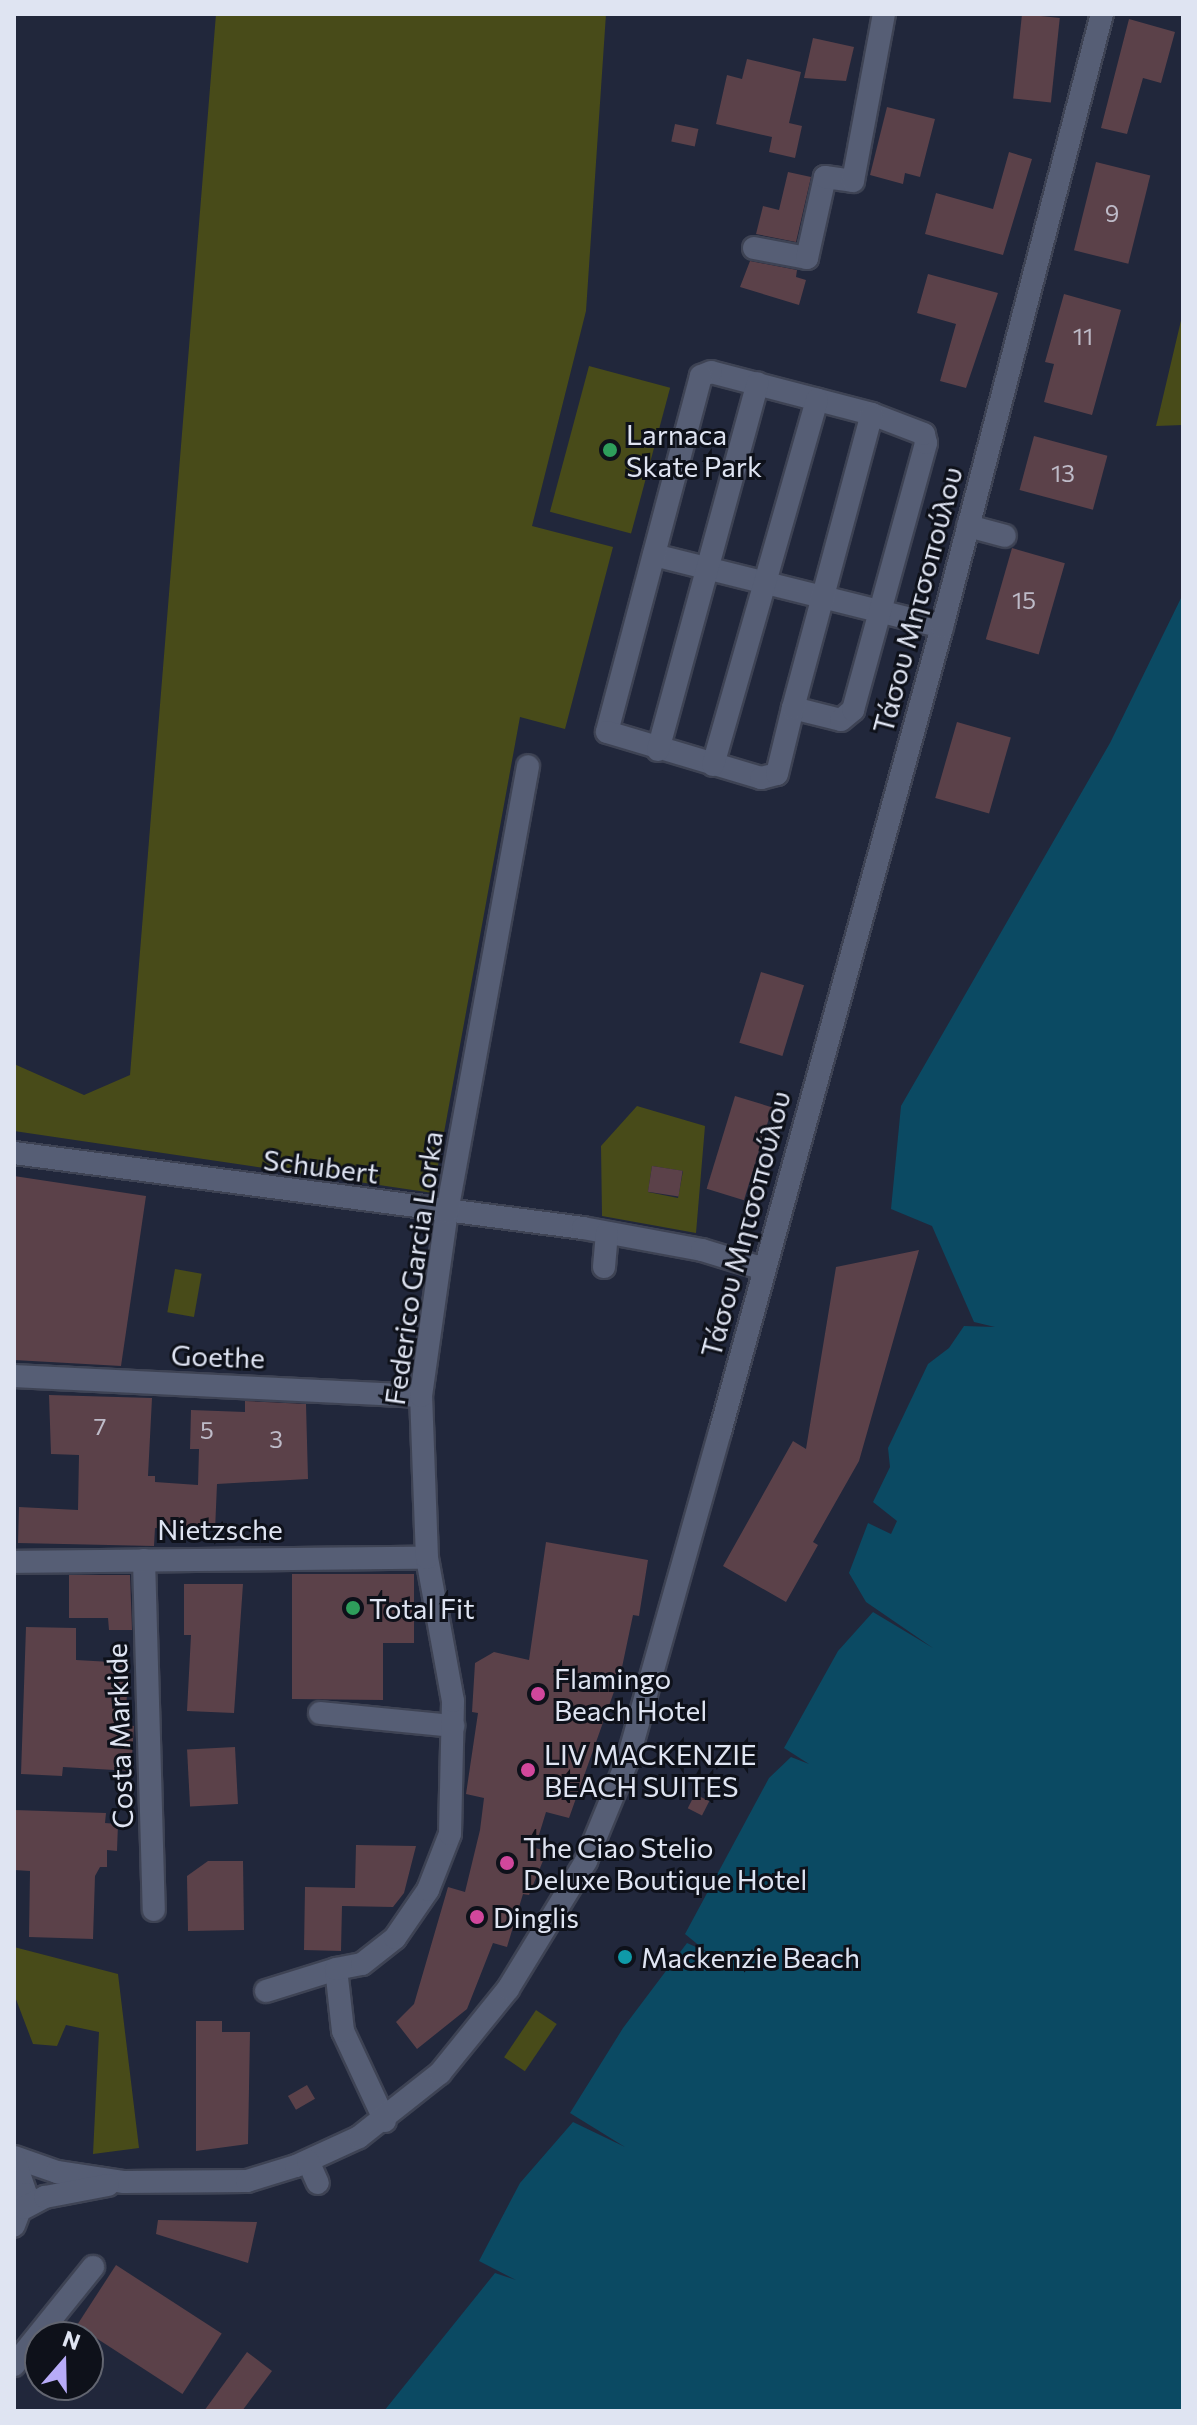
<!DOCTYPE html>
<meta charset="utf-8">
<style>
body{margin:0}
#map{position:relative;width:1197px;height:2425px;overflow:hidden;background:#21273b;font-family:Commissioner,sans-serif}
div>[style]{position:absolute}
.green>*{inset:0;background:#484b19;transform-origin:0 0}
.water>*{inset:0;background:#0b4a63}
.building>*{inset:0;background:#5b4149;transform-origin:0 0}
.roads{filter:drop-shadow(2px 0 #3e4354) drop-shadow(-2px 0 #3e4354) drop-shadow(0 2px #3e4354) drop-shadow(0 -2px #3e4354)}
.minor>*{height:22px;margin:-11px;padding:0 11px;transform-origin:11px;border-radius:11px;background:#565e75}
.dots>*{width:22px;height:22px;translate:-50% -50%;box-sizing:border-box;border:4px solid #0e111a;border-radius:50%}
span{translate:-50% -50%;white-space:nowrap;text-align:center;line-height:1.15;-webkit-text-stroke:6px #0e111a;paint-order:stroke}
.number-label{font-size:24px;color:#bebbc8}
.number-label span{-webkit-text-stroke-width:0}
.poi-label{font-size:28px;color:#dfe4f2}
.left{translate:0 -50%;text-align:left}
.street-label{font-size:28px;color:#dfe4f2}
.frame{position:absolute;inset:0;border:16px solid #dfe4f2;pointer-events:none}
.north{position:absolute;left:24px;top:2321px;width:80px;height:80px;box-sizing:border-box;background:#0e111a;border:2px solid #626570;border-radius:50%;rotate:20deg;font-size:22px;font-weight:700;line-height:32px;text-align:center;color:#dfe4f2}
.north::after{content:'';display:block;margin:auto;width:28px;height:36px;background:#b7abf8;clip-path:polygon(50% 0,100% 100%,50% 72%,0 100%)}
</style>
<div id="map">
<div class="green">
<i style="clip-path:polygon(216px 14px,606px 14px,586px 311px,532px 526px,613px 547px,565px 729px,520px 717px,433px 1193px,14px 1131px,14px 1064px,84px 1095px,130px 1075px)"></i>
<i style="clip-path:polygon(1183px 312px,1183px 425px,1156px 426px,1158px 418px)"></i>
<i style="left:589px;top:366px;width:84px;height:151px;rotate:15deg"></i>
<i style="clip-path:polygon(evenodd,637px 1106px,705px 1126px,696px 1233px,602px 1216px,601px 1146px,637px 1106px,652px 1166px,683px 1171px,678px 1198px,648px 1192px,652px 1166px)"></i>
<i style="left:175px;top:1269px;width:27px;height:44px;rotate:10deg"></i>
<i style="clip-path:polygon(14px 1947px,118px 1974px,139px 2148px,93px 2154px,99px 2032px,66px 2025px,57px 2046px,33px 2044px,14px 1994px)"></i>
<i style="left:536px;top:2010px;width:25px;height:57px;rotate:34deg"></i>
</div>
<div class="water">
<i style="clip-path:polygon(1183px 594px,1183px 2411px,384px 2411px,495px 2273px,516px 2280px,479px 2261px,520px 2183px,573px 2122px,625px 2147px,570px 2113px,623px 2028px,687px 1943px,707px 1952px,685px 1934px,769px 1778px,791px 1757px,809px 1764px,784px 1748px,838px 1651px,873px 1612px,933px 1648px,866px 1602px,849px 1573px,868px 1523px,891px 1534px,897px 1521px,873px 1502px,890px 1467px,888px 1448px,928px 1364px,949px 1348px,964px 1326px,995px 1327px,974px 1322px,932px 1226px,891px 1209px,901px 1106px,1110px 743px)"></i>
</div>
<div class="building">
<i style="left:1022px;top:14px;width:38px;height:85px;rotate:6deg"></i>
<i style="clip-path:polygon(1129px 19px,1175px 32px,1161px 83px,1143px 78px,1127px 134px,1101px 128px)"></i>
<i style="clip-path:polygon(813px 38px,854px 47px,846px 81px,804px 78px)"></i>
<i style="clip-path:polygon(747px 59px,801px 72px,789px 123px,802px 126px,795px 158px,769px 152px,772px 137px,716px 124px,727px 75px,742px 79px)"></i>
<i style="clip-path:polygon(887px 107px,935px 119px,920px 177px,905px 173px,903px 184px,870px 175px)"></i>
<i style="left:675px;top:124px;width:24px;height:18px;rotate:12deg"></i>
<i style="clip-path:polygon(1009px 152px,1032px 159px,1003px 255px,925px 234px,936px 193px,993px 209px)"></i>
<i style="left:1096px;top:162px;width:56px;height:91px;rotate:14deg"></i>
<i style="clip-path:polygon(788px 172px,811px 177px,796px 242px,756px 234px,763px 206px,779px 210px)"></i>
<i style="clip-path:polygon(750px 261px,797px 270px,796px 277px,806px 280px,799px 305px,740px 287px)"></i>
<i style="clip-path:polygon(928px 274px,998px 293px,966px 388px,940px 381px,956px 324px,917px 313px)"></i>
<i style="clip-path:polygon(1064px 294px,1121px 310px,1092px 415px,1044px 402px,1054px 364px,1045px 362px)"></i>
<i style="left:1034px;top:436px;width:76px;height:56px;rotate:15deg"></i>
<i style="left:1012px;top:548px;width:55px;height:95px;rotate:16deg"></i>
<i style="left:957px;top:722px;width:56px;height:79px;rotate:16deg"></i>
<i style="left:761px;top:972px;width:45px;height:74px;rotate:17deg"></i>
<i style="left:735px;top:1096px;width:39px;height:97px;rotate:17deg"></i>
<i style="left:652px;top:1166px;width:31px;height:26px;rotate:9deg"></i>
<i style="clip-path:polygon(14px 1176px,146px 1196px,121px 1366px,14px 1360px)"></i>
<i style="clip-path:polygon(919px 1250px,859px 1461px,813px 1542px,818px 1545px,786px 1602px,723px 1566px,793px 1441px,806px 1449px,836px 1267px)"></i>
<i style="clip-path:polygon(49px 1395px,152px 1398px,148px 1476px,155px 1476px,155px 1482px,198px 1485px,199px 1449px,190px 1449px,191px 1410px,245px 1412px,245px 1401px,306px 1404px,308px 1479px,217px 1484px,215px 1531px,155px 1528px,154px 1546px,18px 1543px,19px 1507px,78px 1510px,79px 1455px,51px 1454px)"></i>
<i style="clip-path:polygon(546px 1542px,648px 1560px,639px 1616px,633px 1615px,621px 1672px,569px 1818px,546px 1812px,535px 1848px,547px 1851px,529px 1895px,523px 1894px,507px 1947px,493px 1943px,467px 2009px,417px 2049px,396px 2022px,414px 2004px,448px 1887px,465px 1892px,480px 1830px,484px 1798px,466px 1794px,478px 1713px,472px 1712px,475px 1663px,494px 1652px,529px 1660px)"></i>
<i style="clip-path:polygon(292px 1574px,414px 1574px,414px 1643px,383px 1643px,383px 1700px,292px 1699px)"></i>
<i style="clip-path:polygon(69px 1575px,130px 1575px,132px 1630px,109px 1630px,108px 1618px,69px 1618px)"></i>
<i style="clip-path:polygon(184px 1584px,243px 1584px,234px 1713px,187px 1711px,191px 1635px,184px 1635px)"></i>
<i style="clip-path:polygon(26px 1627px,76px 1628px,76px 1660px,129px 1663px,125px 1725px,134px 1726px,131px 1771px,63px 1767px,62px 1776px,21px 1774px)"></i>
<i style="left:235px;top:1747px;width:57px;height:48px;rotate:87deg"></i>
<i style="left:695px;top:1794px;width:16px;height:16px;rotate:27deg"></i>
<i style="clip-path:polygon(14px 1810px,106px 1813px,105px 1823px,118px 1824px,117px 1851px,107px 1850px,107px 1867px,100px 1867px,95px 1876px,93px 1939px,29px 1937px,30px 1871px,14px 1870px)"></i>
<i style="clip-path:polygon(356px 1845px,416px 1846px,404px 1893px,393px 1907px,342px 1906px,341px 1951px,304px 1950px,305px 1887px,355px 1888px)"></i>
<i style="clip-path:polygon(208px 1861px,243px 1861px,244px 1930px,188px 1931px,187px 1876px)"></i>
<i style="clip-path:polygon(196px 2021px,222px 2021px,222px 2032px,250px 2032px,248px 2144px,196px 2151px)"></i>
<i style="left:307px;top:2085px;width:16px;height:22px;rotate:60deg"></i>
<i style="clip-path:polygon(158px 2220px,257px 2222px,248px 2263px,156px 2234px)"></i>
<i style="left:116px;top:2265px;width:126px;height:72px;rotate:33deg"></i>
<i style="clip-path:polygon(247px 2352px,272px 2371px,242px 2411px,204px 2411px)"></i>
</div>
<div class="roads">
<div class="minor">
<i style="left:754px;top:248px;width:54px;rotate:10.7deg"></i>
<i style="left:807px;top:258px;width:83px;rotate:-77.5deg"></i>
<i style="left:825px;top:177px;width:28px;rotate:8deg"></i>
<i style="left:853px;top:181px;width:170px;rotate:-79.5deg"></i>
<i style="left:968px;top:526px;width:38px;rotate:15deg"></i>
<i style="left:654px;top:555px;width:297px;rotate:14deg"></i>
<i style="left:793px;top:708px;width:49px;rotate:14deg"></i>
<i style="left:841px;top:720px;width:16px;rotate:-40deg"></i>
<i style="left:853px;top:710px;width:277px;rotate:-74.7deg"></i>
<i style="left:926px;top:443px;width:9px;rotate:-103deg"></i>
<i style="left:924px;top:434px;width:56px;rotate:-159deg"></i>
<i style="left:872px;top:414px;width:166px;rotate:-165.4deg"></i>
<i style="left:711px;top:372px;width:11px;rotate:158deg"></i>
<i style="left:701px;top:376px;width:368px;rotate:104.8deg"></i>
<i style="left:607px;top:732px;width:161px;rotate:16.6deg"></i>
<i style="left:761px;top:778px;width:16px;rotate:-14deg"></i>
<i style="left:777px;top:774px;width:68px;rotate:-76.4deg"></i>
<i style="left:793px;top:708px;width:304px;rotate:-75deg"></i>
<i style="left:658px;top:750px;width:380px;rotate:-74.8deg"></i>
<i style="left:713px;top:765px;width:380px;rotate:-74.1deg"></i>
<i style="left:14px;top:1153px;width:574px;rotate:7.51deg"></i>
<i style="left:583px;top:1228px;width:121px;rotate:10.5deg"></i>
<i style="left:702px;top:1250px;width:62px;rotate:17deg"></i>
<i style="left:604px;top:1267px;width:34px;rotate:-85deg"></i>
<i style="left:14px;top:1376px;width:407px;rotate:2.8deg"></i>
<i style="left:144px;top:1560px;width:350px;rotate:88.4deg"></i>
<i style="left:14px;top:1562px;width:413px;rotate:-0.6deg"></i>
<i style="left:320px;top:1713px;width:134px;rotate:5.6deg"></i>
<i style="left:266px;top:1991px;width:73px;rotate:-17.4deg"></i>
<i style="left:385px;top:2121px;width:99px;rotate:-115deg"></i>
<i style="left:343px;top:2031px;width:62px;rotate:-96.4deg"></i>
<i style="left:336px;top:1969px;width:26px;rotate:-11deg"></i>
<i style="left:362px;top:1964px;width:42px;rotate:-38.2deg"></i>
<i style="left:395px;top:1938px;width:58px;rotate:-55.5deg"></i>
<i style="left:428px;top:1890px;width:60px;rotate:-68.6deg"></i>
<i style="left:450px;top:1834px;width:133px;rotate:-88.7deg"></i>
<i style="left:453px;top:1701px;width:145px;rotate:-100.3deg"></i>
<i style="left:427px;top:1558px;width:162px;rotate:-92.1deg"></i>
<i style="left:421px;top:1396px;width:186px;rotate:-82deg"></i>
<i style="left:447px;top:1212px;width:453px;rotate:-79.7deg"></i>
<i style="left:14px;top:2157px;width:46px;rotate:19.2deg"></i>
<i style="left:57px;top:2172px;width:68px;rotate:8.5deg"></i>
<i style="left:124px;top:2182px;width:123px;rotate:-0.5deg"></i>
<i style="left:247px;top:2181px;width:51px;rotate:-17deg"></i>
<i style="left:296px;top:2166px;width:69px;rotate:-24.7deg"></i>
<i style="left:359px;top:2137px;width:103px;rotate:-38.3deg"></i>
<i style="left:440px;top:2073px;width:108px;rotate:-51deg"></i>
<i style="left:508px;top:1989px;width:150px;rotate:-58.6deg"></i>
<i style="left:586px;top:1861px;width:110px;rotate:-67.6deg"></i>
<i style="left:628px;top:1759px;width:340px;rotate:-74.3deg"></i>
<i style="left:720px;top:1432px;width:835px;rotate:-74.58deg"></i>
<i style="left:942px;top:627px;width:634px;rotate:-75.37deg"></i>
<i style="left:14px;top:2159px;width:37px;rotate:71deg"></i>
<i style="left:26px;top:2194px;width:34px;rotate:111deg"></i>
<i style="left:308px;top:2161px;width:24px;rotate:66deg"></i>
<i style="left:24px;top:2208px;width:24px;rotate:-28deg"></i>
<i style="left:45px;top:2197px;width:64px;rotate:-10.8deg"></i>
<i style="left:14px;top:2365px;width:126px;rotate:-51.1deg"></i>
</div>
</div>
<div class="dots">
<i style="left:610px;top:450px;background:#2e9e5b"></i>
<i style="left:353px;top:1608px;background:#2e9e5b"></i>
<i style="left:538px;top:1694px;background:#d1479c"></i>
<i style="left:528px;top:1770px;background:#d1479c"></i>
<i style="left:507px;top:1863px;background:#d1479c"></i>
<i style="left:477px;top:1917px;background:#d1479c"></i>
<i style="left:625px;top:1957px;background:#0f9aa8"></i>
</div>
<div class="number-label">
<span style="left:1112px;top:213px">9</span>
<span style="left:1083px;top:336px">11</span>
<span style="left:1063px;top:473px">13</span>
<span style="left:1024px;top:600px">15</span>
<span style="left:100px;top:1426px">7</span>
<span style="left:207px;top:1430px">5</span>
<span style="left:276px;top:1439px">3</span>
</div>
<div class="poi-label">
<span class="left" style="left:626px;top:450px">Larnaca<br>Skate Park</span>
<span class="left" style="left:369px;top:1608px">Total Fit</span>
<span class="left" style="left:554px;top:1694px">Flamingo<br>Beach Hotel</span>
<span class="left" style="left:544px;top:1770px">LIV MACKENZIE<br>BEACH SUITES</span>
<span class="left" style="left:523px;top:1863px">The Ciao Stelio<br>Deluxe Boutique Hotel</span>
<span class="left" style="left:493px;top:1917px">Dinglis</span>
<span class="left" style="left:641px;top:1957px">Mackenzie Beach</span>
</div>
<div class="street-label">
<span style="left:917px;top:600px;rotate:-75deg">Τάσου Μητσοπούλου</span>
<span style="left:321px;top:1166px;rotate:7deg">Schubert</span>
<span style="left:745px;top:1224px;rotate:-75deg">Τάσου Μητσοπούλου</span>
<span style="left:413px;top:1268px;rotate:-82deg">Federico Garcia Lorka</span>
<span style="left:218px;top:1356px;rotate:2deg">Goethe</span>
<span style="left:220px;top:1529px">Nietzsche</span>
<span style="left:119px;top:1736px;rotate:-92deg">Costa Markide</span>
</div>
<div class="frame"></div>
<div class="north">N</div>
</div>
